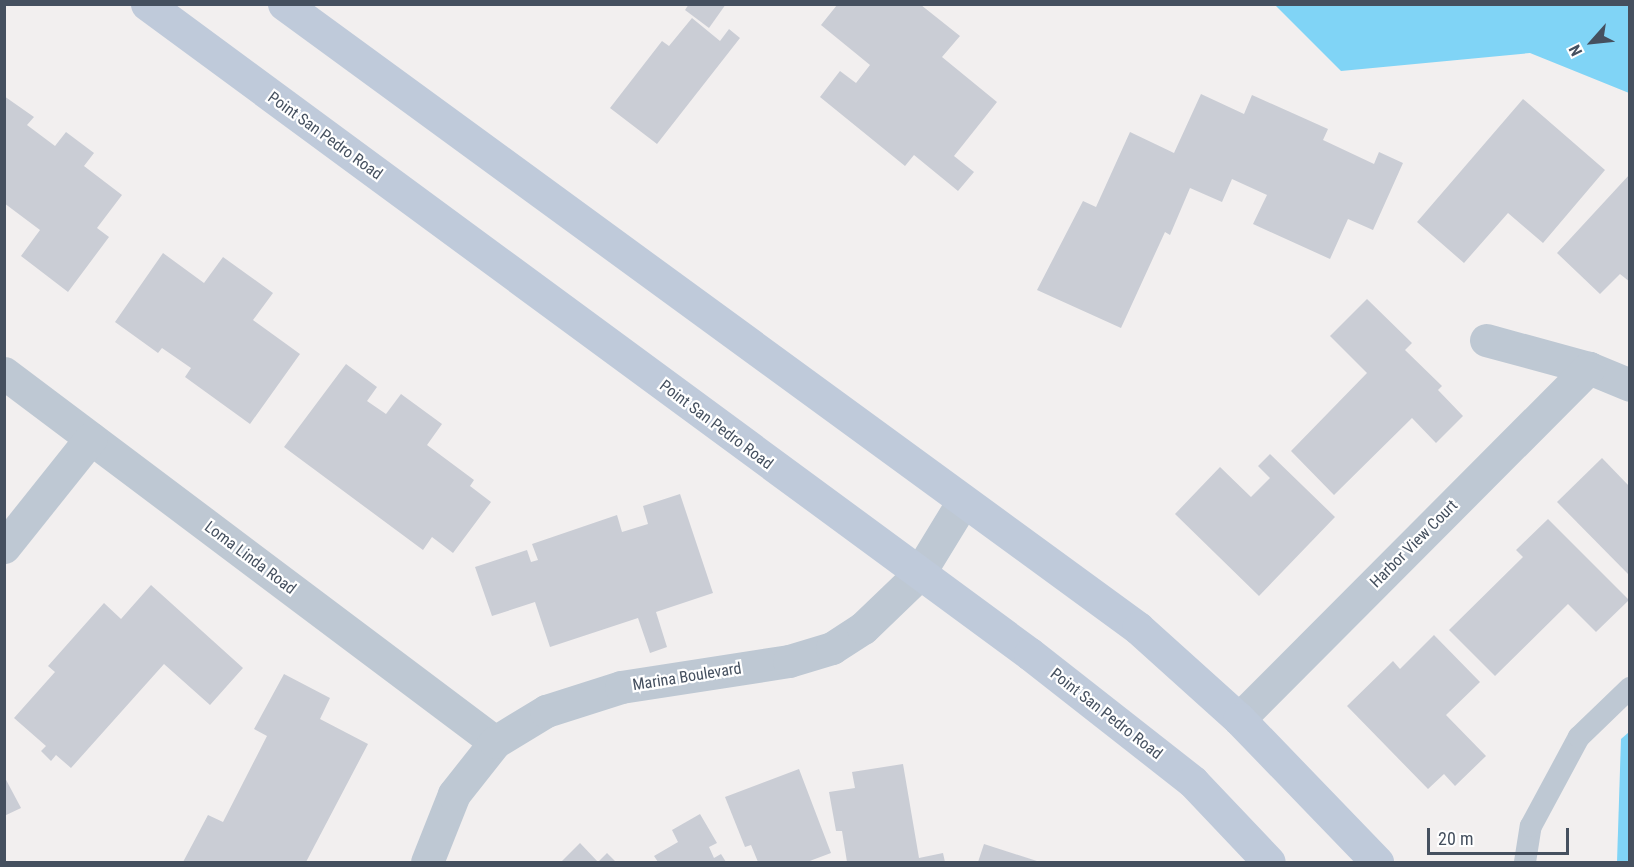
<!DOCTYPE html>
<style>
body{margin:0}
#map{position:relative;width:1634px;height:867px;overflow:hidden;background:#f2efef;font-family:"Roboto Condensed",sans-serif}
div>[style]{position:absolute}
.water>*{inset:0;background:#80d4f6}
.building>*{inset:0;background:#cacdd5}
.lane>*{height:22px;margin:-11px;padding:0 11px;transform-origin:11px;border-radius:11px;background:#bec8d3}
.street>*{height:33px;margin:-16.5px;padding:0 16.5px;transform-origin:16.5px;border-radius:16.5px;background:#bec8d3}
.secondary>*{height:33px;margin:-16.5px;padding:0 16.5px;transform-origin:16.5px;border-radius:16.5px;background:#bfcada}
span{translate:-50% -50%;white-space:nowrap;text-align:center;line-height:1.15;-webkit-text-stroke:4.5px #fff;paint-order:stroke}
.street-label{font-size:16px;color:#45505f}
.frame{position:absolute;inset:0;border:6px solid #45505f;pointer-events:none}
.north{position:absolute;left:1562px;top:12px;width:60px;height:60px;-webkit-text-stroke:4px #fff;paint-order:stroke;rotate:243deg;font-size:16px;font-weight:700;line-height:24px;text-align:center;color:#45505f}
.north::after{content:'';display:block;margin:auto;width:21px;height:27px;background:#45505f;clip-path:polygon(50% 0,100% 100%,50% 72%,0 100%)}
.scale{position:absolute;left:1427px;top:828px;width:142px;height:27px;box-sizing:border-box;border:3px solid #45505f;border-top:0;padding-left:8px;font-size:18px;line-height:21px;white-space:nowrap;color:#45505f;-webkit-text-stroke:4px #fff;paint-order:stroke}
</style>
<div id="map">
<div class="water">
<i style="clip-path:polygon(1275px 5px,1629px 5px,1629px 93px,1530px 53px,1341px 71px)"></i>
<i style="clip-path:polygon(1629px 732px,1629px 862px,1617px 862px,1621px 739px)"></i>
</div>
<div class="building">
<i style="clip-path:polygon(689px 4px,726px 4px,709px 28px,685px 10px)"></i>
<i style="clip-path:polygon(837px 5px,921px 5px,960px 36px,942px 57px,997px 102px,954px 156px,974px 172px,958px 191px,914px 155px,905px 166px,820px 97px,840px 71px,856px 83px,870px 65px,821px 25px)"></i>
<i style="clip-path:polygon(692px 18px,720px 41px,729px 29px,740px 38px,657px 144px,610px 108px,662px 41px,669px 46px)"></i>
<i style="clip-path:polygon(1201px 94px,1244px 114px,1252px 95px,1328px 129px,1323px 140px,1374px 164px,1379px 152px,1403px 163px,1373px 230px,1348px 219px,1330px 259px,1253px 224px,1267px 195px,1232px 179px,1222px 202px,1190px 188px,1170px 235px,1165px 232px,1121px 328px,1037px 290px,1083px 201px,1096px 207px,1130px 132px,1174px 153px)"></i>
<i style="clip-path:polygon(4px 96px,34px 117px,27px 125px,55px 146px,66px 132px,94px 153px,84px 166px,122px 195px,97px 228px,109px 237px,68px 292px,21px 256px,40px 230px,4px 203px)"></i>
<i style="clip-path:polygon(1523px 99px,1605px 170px,1543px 243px,1508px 213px,1464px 263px,1417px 222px)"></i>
<i style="clip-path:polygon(1630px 174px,1630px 282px,1620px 274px,1600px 294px,1557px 253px)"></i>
<i style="clip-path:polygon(163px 253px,204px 283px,223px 257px,273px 293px,253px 320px,300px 354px,250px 424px,185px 377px,191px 368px,162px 348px,158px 353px,115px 322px)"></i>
<i style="clip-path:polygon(1367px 299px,1412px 343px,1405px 350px,1442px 386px,1438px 390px,1463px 416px,1436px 443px,1412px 418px,1334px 495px,1291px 451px,1367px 373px,1330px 336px)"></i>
<i style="clip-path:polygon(346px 364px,377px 387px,367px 401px,386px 414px,401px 394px,442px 424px,427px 445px,474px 480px,470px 486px,491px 502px,453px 553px,432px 537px,423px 550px,284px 447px)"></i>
<i style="clip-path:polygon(1270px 454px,1335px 517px,1259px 596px,1175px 514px,1220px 467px,1251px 497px,1270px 478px,1258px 466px)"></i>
<i style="clip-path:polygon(1602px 458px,1630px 487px,1630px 576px,1557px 502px)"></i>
<i style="clip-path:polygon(680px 494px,713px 593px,656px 612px,667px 647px,650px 653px,638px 618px,550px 647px,535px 602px,492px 616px,475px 567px,527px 550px,531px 562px,538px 560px,532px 544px,617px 515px,622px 532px,648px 524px,643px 506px)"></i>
<i style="clip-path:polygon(1548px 519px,1629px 600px,1596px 632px,1568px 604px,1495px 676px,1449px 630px,1523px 557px,1516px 550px)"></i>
<i style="clip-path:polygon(151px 585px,243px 668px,210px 705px,164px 664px,71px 768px,56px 755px,51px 761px,41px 751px,46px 746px,14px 718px,55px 672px,48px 666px,104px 603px,121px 619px)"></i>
<i style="clip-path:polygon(1434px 635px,1480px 682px,1446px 715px,1486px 756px,1455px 786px,1444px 774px,1428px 789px,1347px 706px,1393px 661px,1400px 669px)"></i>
<i style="clip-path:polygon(284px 674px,330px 698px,320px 719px,368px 744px,306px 862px,183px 862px,208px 815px,223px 822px,267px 736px,254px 729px)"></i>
<i style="clip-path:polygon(903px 764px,919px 858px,943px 853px,945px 862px,847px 862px,842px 831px,836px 831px,829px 792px,855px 788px,852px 772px)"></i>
<i style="clip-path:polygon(799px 769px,831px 853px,807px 862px,758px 862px,751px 845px,745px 847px,725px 797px)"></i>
<i style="clip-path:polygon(4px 776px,21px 808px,4px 816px)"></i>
<i style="clip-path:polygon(700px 814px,717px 843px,709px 847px,714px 858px,721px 854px,726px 862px,658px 862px,654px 856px,678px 842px,672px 830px)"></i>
<i style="clip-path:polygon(580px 843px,598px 862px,607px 853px,616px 862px,561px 862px)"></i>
<i style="clip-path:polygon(984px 844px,1040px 862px,978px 862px)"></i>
</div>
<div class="lane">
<i style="left:1525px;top:862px;width:36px;rotate:-81deg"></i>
<i style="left:1531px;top:826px;width:101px;rotate:-61.7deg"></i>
<i style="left:1579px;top:737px;width:71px;rotate:-43.9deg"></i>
</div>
<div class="street">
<i style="left:1486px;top:340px;width:107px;rotate:15.2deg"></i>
<i style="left:1589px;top:368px;width:44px;rotate:22.5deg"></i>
<i style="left:4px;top:373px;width:614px;rotate:36.93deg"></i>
<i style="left:4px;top:547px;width:139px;rotate:-51.4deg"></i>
<i style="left:1239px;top:719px;width:496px;rotate:-45.1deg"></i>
<i style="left:427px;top:862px;width:73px;rotate:-68.3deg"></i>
<i style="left:454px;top:794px;width:66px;rotate:-51.7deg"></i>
<i style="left:495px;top:742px;width:60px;rotate:-31.3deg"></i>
<i style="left:546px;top:711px;width:79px;rotate:-17.7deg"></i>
<i style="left:621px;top:687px;width:170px;rotate:-8.8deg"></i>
<i style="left:789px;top:661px;width:45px;rotate:-16.8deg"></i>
<i style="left:832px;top:648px;width:37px;rotate:-33deg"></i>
<i style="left:863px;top:628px;width:76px;rotate:-43.9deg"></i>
<i style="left:918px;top:575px;width:84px;rotate:-58.6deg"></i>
</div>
<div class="secondary">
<i style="left:147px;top:4px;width:1096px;rotate:36.36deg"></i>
<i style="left:1030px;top:654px;width:207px;rotate:38.1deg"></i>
<i style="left:1193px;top:782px;width:110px;rotate:46.5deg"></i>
<i style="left:284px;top:4px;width:1058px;rotate:36.15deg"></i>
<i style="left:1138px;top:628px;width:136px;rotate:42deg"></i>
<i style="left:1239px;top:719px;width:199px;rotate:46deg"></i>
</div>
<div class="street-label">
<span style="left:325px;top:136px;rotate:36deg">Point San Pedro Road</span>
<span style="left:716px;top:425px;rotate:37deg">Point San Pedro Road</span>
<span style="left:1414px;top:544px;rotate:-45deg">Harbor View Court</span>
<span style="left:250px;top:558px;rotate:37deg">Loma Linda Road</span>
<span style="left:687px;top:677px;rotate:-9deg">Marina Boulevard</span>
<span style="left:1106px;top:714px;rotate:38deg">Point San Pedro Road</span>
</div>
<div class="frame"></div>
<div class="north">N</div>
<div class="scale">20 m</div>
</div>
